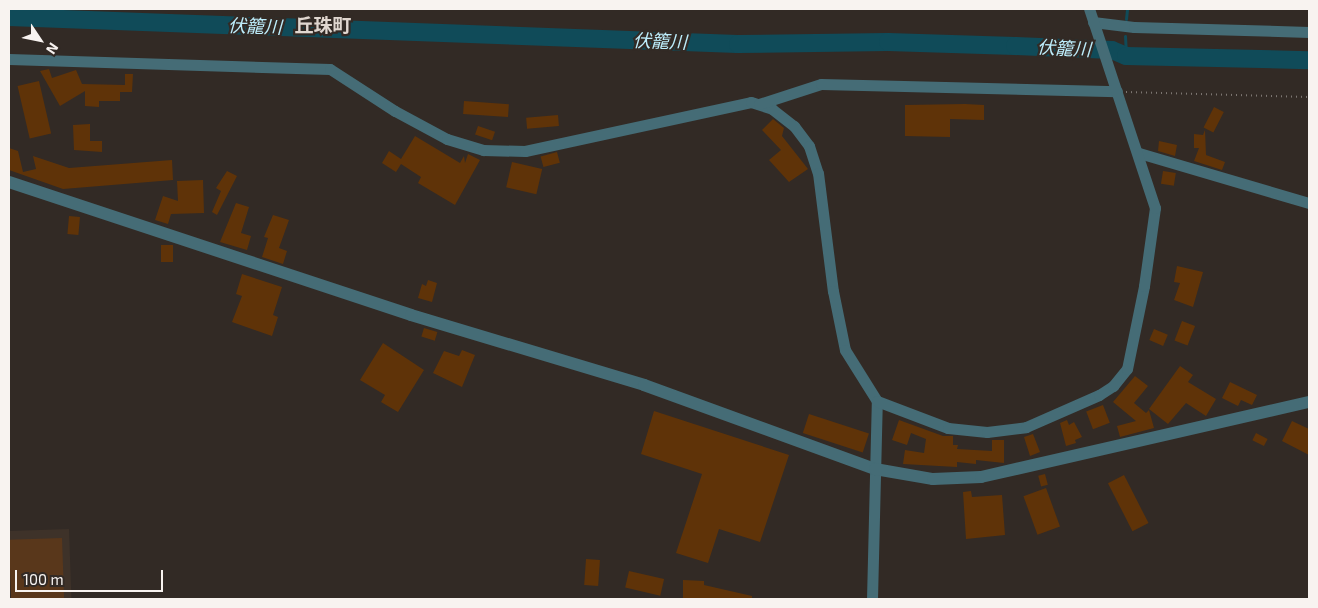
<!DOCTYPE html>
<meta charset="utf-8">
<style>
body{margin:0}
#map{position:relative;width:1318px;height:608px;overflow:hidden;background:#322a25;font-family:"Exo 2","Noto Sans JP",sans-serif}
div>[style]{position:absolute}
.built>*{inset:0;background:#3e3229;transform-origin:0 0}
.green>*{inset:0;background:#59371b;transform-origin:0 0}
.stream>*{height:3px;margin:-1.5px;padding:0 1.5px;transform-origin:1.5px;border-radius:1.5px;background:#104b59}
.river>*{height:18px;margin:-9px;padding:0 9px;transform-origin:9px;border-radius:9px;background:#104b59}
.building>*{inset:0;background:#5f3308;transform-origin:0 0}
.path>*{height:2px;margin-top:-1px;transform-origin:0;background:repeating-linear-gradient(90deg,#7d7672 0 1px,transparent 0 5px)}
.minor>*{height:11px;margin:-5.5px;padding:0 5.5px;transform-origin:5.5px;border-radius:5.5px;background:#456c76}
.tertiary>*{height:12px;margin:-6px;padding:0 6px;transform-origin:6px;border-radius:6px;background:#456c76}
span{translate:-50% -50%;white-space:nowrap;text-align:center;line-height:1.15;-webkit-text-stroke:4.5px #322a25;paint-order:stroke}
.water-label{font-size:18px;color:#bdedfb;font-style:italic}
.quarter-label{font-size:19px;color:#e0d7d0;font-weight:700}
.frame{position:absolute;inset:0;border:10px solid #f8f3f0;pointer-events:none}
.north{position:absolute;left:15px;top:15px;width:50px;height:50px;-webkit-text-stroke:4px #322a25;paint-order:stroke;rotate:124deg;font-size:14px;font-weight:700;line-height:20px;text-align:center;color:#f8f3f0}
.north::after{content:'';display:block;margin:auto;width:18px;height:22px;background:#f8f3f0;clip-path:polygon(50% 0,100% 100%,50% 72%,0 100%)}
.scale{position:absolute;left:15px;top:570px;width:148px;height:22px;box-sizing:border-box;border:2px solid #f8f3f0;border-top:0;padding-left:6px;font-size:15px;line-height:18px;white-space:nowrap;color:#f8f3f0;-webkit-text-stroke:4px #322a25;paint-order:stroke}
</style>
<div id="map">
<div class="built">
<i style="left:69px;top:529px;width:70px;height:60px;rotate:88deg"></i>
</div>
<div class="green">
<i style="left:62px;top:538px;width:61px;height:53px;rotate:88deg"></i>
</div>
<div class="stream">
<i style="left:1126px;top:19px;width:10px;rotate:-84deg"></i>
<i style="left:1125px;top:36px;width:20px;rotate:87deg"></i>
</div>
<div class="river">
<i style="left:9px;top:17px;width:729px;rotate:2.12deg"></i>
<i style="left:738px;top:44px;width:150px;rotate:-0.8deg"></i>
<i style="left:888px;top:42px;width:127px;rotate:1.8deg"></i>
<i style="left:1015px;top:46px;width:97px;rotate:2.4deg"></i>
<i style="left:1112px;top:50px;width:15px;rotate:23deg"></i>
<i style="left:1126px;top:56px;width:183px;rotate:1.3deg"></i>
</div>
<div class="building">
<i style="clip-path:polygon(49px 69px,52px 78px,76px 70px,82px 84px,125px 85px,125px 74px,133px 74px,132px 92px,120px 92px,120px 101px,99px 101px,99px 107px,85px 106px,85px 91px,60px 106px,40px 71px)"></i>
<i style="left:39px;top:81px;width:54px;height:22px;rotate:77deg"></i>
<i style="left:464px;top:101px;width:45px;height:13px;rotate:4deg"></i>
<i style="clip-path:polygon(965px 104px,984px 105px,984px 120px,950px 119px,950px 137px,905px 136px,905px 105px)"></i>
<i style="left:1214px;top:107px;width:11px;height:23px;rotate:27deg"></i>
<i style="left:558px;top:115px;width:11px;height:32px;rotate:85deg"></i>
<i style="clip-path:polygon(773px 119px,784px 128px,782px 136px,808px 169px,789px 182px,769px 160px,781px 150px,762px 130px)"></i>
<i style="clip-path:polygon(90px 124px,90px 141px,102px 141px,102px 152px,74px 150px,73px 125px)"></i>
<i style="left:478px;top:126px;width:18px;height:9px;rotate:19deg"></i>
<i style="clip-path:polygon(1205px 130px,1206px 155px,1225px 162px,1222px 170px,1194px 161px,1199px 148px,1194px 148px,1194px 134px,1203px 135px)"></i>
<i style="clip-path:polygon(415px 136px,460px 163px,464px 156px,465px 163px,468px 154px,480px 160px,455px 205px,418px 183px,421px 177px,401px 164px,396px 172px,382px 163px,389px 151px,401px 159px)"></i>
<i style="clip-path:polygon(1159px 141px,1177px 145px,1175px 156px,1158px 151px)"></i>
<i style="clip-path:polygon(9px 148px,18px 151px,23px 172px,36px 169px,33px 156px,69px 168px,172px 160px,173px 180px,63px 189px,9px 170px)"></i>
<i style="left:557px;top:152px;width:11px;height:17px;rotate:75deg"></i>
<i style="left:512px;top:162px;width:31px;height:26px;rotate:13deg"></i>
<i style="clip-path:polygon(227px 171px,237px 176px,217px 215px,212px 212px,221px 191px,216px 188px)"></i>
<i style="left:1163px;top:171px;width:13px;height:13px;rotate:9deg"></i>
<i style="clip-path:polygon(203px 180px,204px 213px,171px 214px,168px 224px,155px 220px,163px 196px,178px 201px,177px 181px)"></i>
<i style="clip-path:polygon(236px 203px,249px 207px,241px 233px,251px 236px,247px 250px,220px 242px)"></i>
<i style="clip-path:polygon(273px 215px,289px 220px,279px 248px,287px 251px,283px 264px,262px 257px,268px 238px,264px 237px)"></i>
<i style="left:69px;top:216px;width:11px;height:18px;rotate:5deg"></i>
<i style="left:173px;top:245px;width:17px;height:12px;rotate:90deg"></i>
<i style="clip-path:polygon(1177px 266px,1203px 272px,1193px 307px,1174px 300px,1180px 283px,1174px 282px)"></i>
<i style="clip-path:polygon(242px 274px,282px 287px,273px 315px,278px 317px,272px 336px,232px 322px,242px 296px,236px 294px)"></i>
<i style="clip-path:polygon(428px 280px,437px 283px,432px 302px,418px 298px,422px 284px,426px 286px)"></i>
<i style="left:1182px;top:321px;width:14px;height:21px;rotate:21deg"></i>
<i style="left:424px;top:328px;width:14px;height:9px;rotate:17deg"></i>
<i style="left:1154px;top:329px;width:15px;height:12px;rotate:23deg"></i>
<i style="clip-path:polygon(383px 343px,424px 370px,398px 412px,381px 402px,385px 395px,360px 380px)"></i>
<i style="clip-path:polygon(462px 350px,475px 355px,462px 387px,433px 373px,444px 351px,459px 356px)"></i>
<i style="clip-path:polygon(1180px 366px,1193px 375px,1188px 382px,1216px 399px,1206px 416px,1186px 403px,1168px 424px,1149px 409px)"></i>
<i style="clip-path:polygon(1135px 376px,1148px 386px,1134px 403px,1146px 413px,1149px 410px,1154px 428px,1120px 437px,1117px 426px,1136px 421px,1113px 402px)"></i>
<i style="clip-path:polygon(1230px 382px,1257px 395px,1252px 405px,1241px 400px,1238px 406px,1222px 398px)"></i>
<i style="left:1103px;top:405px;width:19px;height:18px;rotate:69deg"></i>
<i style="clip-path:polygon(654px 411px,789px 455px,760px 542px,719px 529px,708px 563px,676px 553px,702px 474px,641px 454px)"></i>
<i style="left:809px;top:414px;width:63px;height:20px;rotate:18deg"></i>
<i style="clip-path:polygon(899px 420px,943px 436px,953px 436px,953px 445px,958px 445px,957px 449px,992px 451px,992px 440px,1004px 440px,1004px 463px,976px 460px,976px 464px,957px 462px,957px 467px,903px 464px,905px 450px,924px 453px,926px 439px,911px 433px,907px 445px,892px 440px)"></i>
<i style="clip-path:polygon(1067px 420px,1069px 425px,1074px 422px,1082px 437px,1075px 440px,1076px 443px,1066px 446px,1060px 423px)"></i>
<i style="clip-path:polygon(1292px 421px,1309px 429px,1309px 455px,1282px 441px)"></i>
<i style="left:1256px;top:433px;width:13px;height:8px;rotate:27deg"></i>
<i style="clip-path:polygon(1033px 434px,1040px 452px,1030px 456px,1024px 437px)"></i>
<i style="left:1045px;top:474px;width:11px;height:7px;rotate:75deg"></i>
<i style="left:1124px;top:475px;width:54px;height:18px;rotate:63deg"></i>
<i style="left:1046px;top:488px;width:41px;height:24px;rotate:70deg"></i>
<i style="clip-path:polygon(971px 491px,972px 497px,1002px 495px,1005px 535px,966px 539px,963px 492px)"></i>
<i style="left:586px;top:559px;width:14px;height:26px;rotate:4deg"></i>
<i style="left:629px;top:571px;width:36px;height:17px;rotate:13deg"></i>
<i style="clip-path:polygon(683px 580px,704px 581px,704px 585px,752px 596px,752px 599px,683px 599px)"></i>
</div>
<div class="path">
<i style="left:1126px;top:92px;width:183px;rotate:1.6deg"></i>
</div>
<div class="minor">
<i style="left:1093px;top:22px;width:41px;rotate:7deg"></i>
<i style="left:1134px;top:27px;width:175px;rotate:1.6deg"></i>
<i style="left:9px;top:59px;width:321px;rotate:1.8deg"></i>
<i style="left:330px;top:69px;width:77px;rotate:32.9deg"></i>
<i style="left:395px;top:111px;width:59px;rotate:28.3deg"></i>
<i style="left:447px;top:139px;width:38px;rotate:17deg"></i>
<i style="left:483px;top:150px;width:42px;rotate:1.4deg"></i>
<i style="left:525px;top:151px;width:231px;rotate:-12.2deg"></i>
<i style="left:751px;top:102px;width:22px;rotate:18deg"></i>
<i style="left:772px;top:109px;width:28px;rotate:38deg"></i>
<i style="left:794px;top:126px;width:25px;rotate:53deg"></i>
<i style="left:809px;top:146px;width:28px;rotate:72deg"></i>
<i style="left:818px;top:173px;width:119px;rotate:82.8deg"></i>
<i style="left:833px;top:291px;width:60px;rotate:78.5deg"></i>
<i style="left:845px;top:350px;width:60px;rotate:57.9deg"></i>
<i style="left:759px;top:104px;width:65px;rotate:-17.9deg"></i>
<i style="left:821px;top:84px;width:296px;rotate:1.4deg"></i>
<i style="left:1139px;top:153px;width:177px;rotate:16.4deg"></i>
<i style="left:872px;top:599px;width:198px;rotate:-88.6deg"></i>
<i style="left:877px;top:401px;width:76px;rotate:20.8deg"></i>
<i style="left:948px;top:428px;width:39px;rotate:6deg"></i>
<i style="left:987px;top:432px;width:39px;rotate:-7deg"></i>
<i style="left:1026px;top:427px;width:80px;rotate:-23.7deg"></i>
<i style="left:1099px;top:395px;width:17px;rotate:-33deg"></i>
<i style="left:1113px;top:386px;width:22px;rotate:-51deg"></i>
<i style="left:1127px;top:369px;width:85px;rotate:-78.4deg"></i>
<i style="left:1144px;top:286px;width:79px;rotate:-82deg"></i>
<i style="left:1155px;top:208px;width:210px;rotate:-108.3deg"></i>
</div>
<div class="tertiary">
<i style="left:9px;top:182px;width:423px;rotate:18.3deg"></i>
<i style="left:411px;top:315px;width:243px;rotate:16.7deg"></i>
<i style="left:644px;top:385px;width:246px;rotate:20deg"></i>
<i style="left:875px;top:469px;width:59px;rotate:9.8deg"></i>
<i style="left:933px;top:479px;width:48px;rotate:-2.4deg"></i>
<i style="left:981px;top:477px;width:336px;rotate:-12.9deg"></i>
</div>
<div class="water-label">
<span style="left:255px;top:26px;rotate:2deg">伏籠川</span>
<span style="left:660px;top:41px;rotate:2deg">伏籠川</span>
<span style="left:1064px;top:48px;rotate:3deg">伏籠川</span>
</div>
<div class="quarter-label">
<span style="left:323px;top:25px">丘珠町</span>
</div>
<div class="frame"></div>
<div class="north">N</div>
<div class="scale">100 m</div>
</div>
